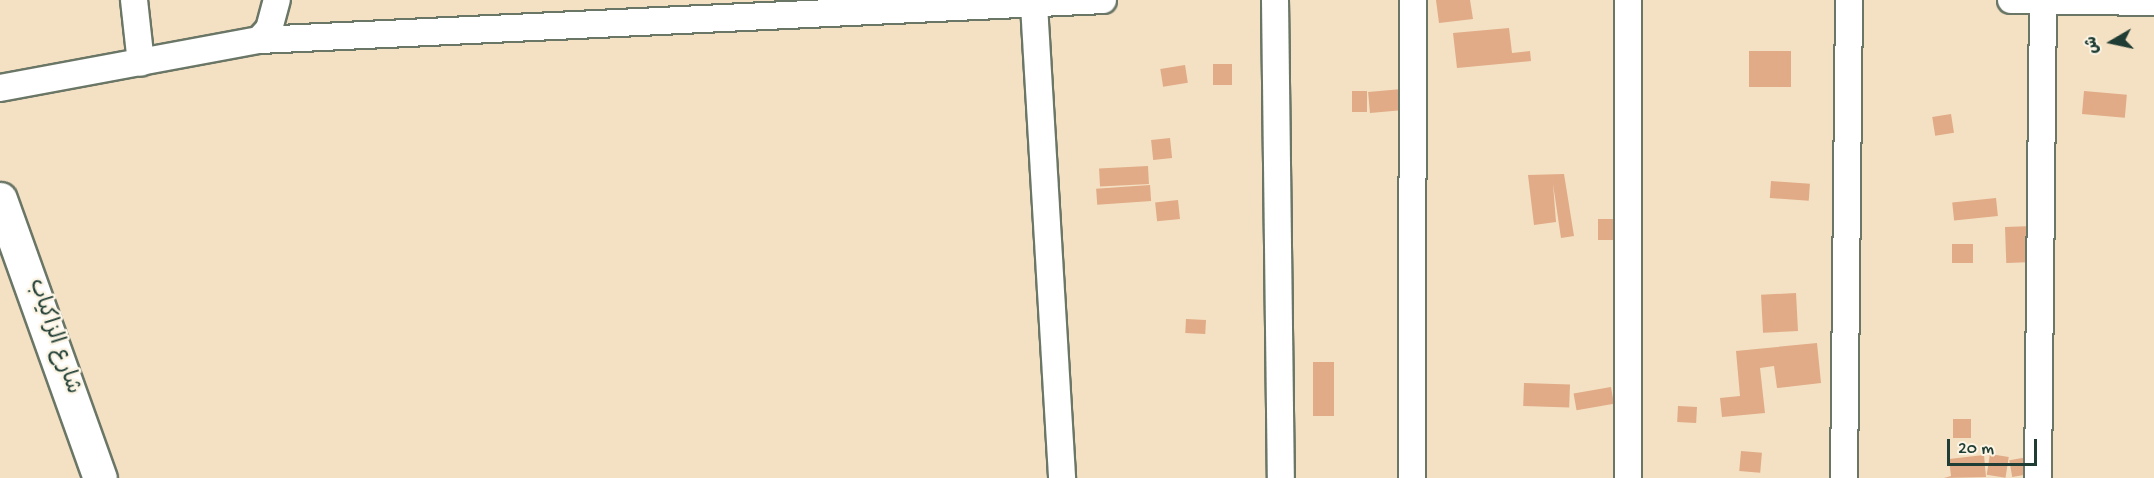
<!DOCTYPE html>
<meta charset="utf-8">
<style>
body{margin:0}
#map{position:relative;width:2154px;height:478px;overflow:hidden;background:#f4e0c3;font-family:"Gochi Hand","Playpen Sans Arabic",sans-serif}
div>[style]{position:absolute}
.building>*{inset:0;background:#e0ab86;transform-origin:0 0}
.roads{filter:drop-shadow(2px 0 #6a7666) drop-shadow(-2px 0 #6a7666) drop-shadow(0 2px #6a7666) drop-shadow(0 -2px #6a7666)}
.minor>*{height:26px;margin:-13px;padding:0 13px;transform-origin:13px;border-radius:13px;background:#fff}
.tertiary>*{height:33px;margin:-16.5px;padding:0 16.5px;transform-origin:16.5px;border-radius:16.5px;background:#fff}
span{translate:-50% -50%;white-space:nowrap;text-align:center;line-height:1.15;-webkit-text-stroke:5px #fcf5e5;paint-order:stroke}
.street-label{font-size:22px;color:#1f3d34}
.north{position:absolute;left:2082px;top:12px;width:60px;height:60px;-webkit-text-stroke:4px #fcf5e5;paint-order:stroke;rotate:261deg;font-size:16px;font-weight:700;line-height:24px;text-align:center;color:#1f3d34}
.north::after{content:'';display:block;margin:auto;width:21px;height:27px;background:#1f3d34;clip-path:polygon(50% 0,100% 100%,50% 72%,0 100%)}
.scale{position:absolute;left:1947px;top:439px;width:90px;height:27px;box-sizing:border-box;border:3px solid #1f3d34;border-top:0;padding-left:8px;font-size:18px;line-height:21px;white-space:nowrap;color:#1f3d34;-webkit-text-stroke:4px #fcf5e5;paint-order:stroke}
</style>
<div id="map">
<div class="building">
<i style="clip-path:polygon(1436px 0,1470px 0,1473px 19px,1439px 23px)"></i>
<i style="clip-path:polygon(1509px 28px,1512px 53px,1530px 51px,1531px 61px,1457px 68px,1453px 33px)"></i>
<i style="left:1749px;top:51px;width:42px;height:36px"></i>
<i style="left:1232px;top:64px;width:21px;height:19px;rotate:90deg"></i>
<i style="left:1185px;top:65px;width:18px;height:25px;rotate:81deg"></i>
<i style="left:1402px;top:89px;width:21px;height:34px;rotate:85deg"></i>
<i style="left:1352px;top:91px;width:15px;height:21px"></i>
<i style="left:2084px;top:91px;width:43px;height:23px;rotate:5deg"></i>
<i style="left:1951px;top:114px;width:19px;height:19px;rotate:81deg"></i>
<i style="left:1170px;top:138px;width:20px;height:19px;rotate:84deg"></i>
<i style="left:1148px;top:166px;width:18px;height:49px;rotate:87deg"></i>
<i style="clip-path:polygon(1564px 174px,1574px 236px,1561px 238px,1553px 184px,1556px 222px,1534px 225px,1528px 175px)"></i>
<i style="left:1771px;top:181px;width:39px;height:17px;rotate:4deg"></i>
<i style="left:1150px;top:185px;width:16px;height:54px;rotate:86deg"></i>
<i style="left:1996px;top:198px;width:18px;height:44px;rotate:84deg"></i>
<i style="left:1178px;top:200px;width:19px;height:23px;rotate:84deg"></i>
<i style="left:1598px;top:219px;width:19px;height:21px"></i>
<i style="left:2034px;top:226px;width:36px;height:29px;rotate:88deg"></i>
<i style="left:1973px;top:244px;width:19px;height:21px;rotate:90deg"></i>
<i style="left:1796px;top:293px;width:38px;height:35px;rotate:87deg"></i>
<i style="left:1186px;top:319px;width:20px;height:14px;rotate:3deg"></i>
<i style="clip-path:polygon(1817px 343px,1821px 383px,1777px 388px,1774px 366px,1760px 368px,1765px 413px,1722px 417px,1720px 398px,1740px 396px,1736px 351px)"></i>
<i style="left:1313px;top:362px;width:21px;height:54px"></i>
<i style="left:1524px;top:383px;width:46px;height:23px;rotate:2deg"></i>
<i style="left:1611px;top:387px;width:17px;height:38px;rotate:80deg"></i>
<i style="left:1678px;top:406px;width:19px;height:16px;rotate:3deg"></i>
<i style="left:1953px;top:419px;width:18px;height:19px"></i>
<i style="left:1741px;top:451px;width:21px;height:20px;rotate:5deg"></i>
<i style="left:1990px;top:454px;width:19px;height:21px;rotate:9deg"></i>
<i style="clip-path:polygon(1984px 455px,1986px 477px,1944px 478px,1951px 476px,1949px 459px)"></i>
<i style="left:2028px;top:457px;width:17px;height:19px;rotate:80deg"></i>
</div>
<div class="roads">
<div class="minor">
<i style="left:134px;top:0;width:63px;rotate:83.7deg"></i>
<i style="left:1275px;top:0;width:478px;rotate:89.3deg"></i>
<i style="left:2011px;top:0;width:143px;rotate:0.8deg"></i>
<i style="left:1034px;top:5px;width:474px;rotate:86.6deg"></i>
<i style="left:259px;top:40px;width:845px;rotate:-2.71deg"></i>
<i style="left:0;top:88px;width:263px;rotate:-10.5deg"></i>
<i style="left:259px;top:40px;width:15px;rotate:-48deg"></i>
<i style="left:269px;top:29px;width:30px;rotate:-75deg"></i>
<i style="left:1412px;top:478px;width:478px;rotate:-89.9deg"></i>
<i style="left:1628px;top:478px;width:478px;rotate:-90deg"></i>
<i style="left:1844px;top:478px;width:478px;rotate:-89.4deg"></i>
<i style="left:2038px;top:478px;width:478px;rotate:-89.4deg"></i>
</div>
<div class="tertiary">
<i style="left:0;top:199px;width:296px;rotate:70.3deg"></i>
</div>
</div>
<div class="street-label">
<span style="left:53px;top:337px;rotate:71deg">شارع الزاكياب</span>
</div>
<div class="north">ش</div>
<div class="scale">20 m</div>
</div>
